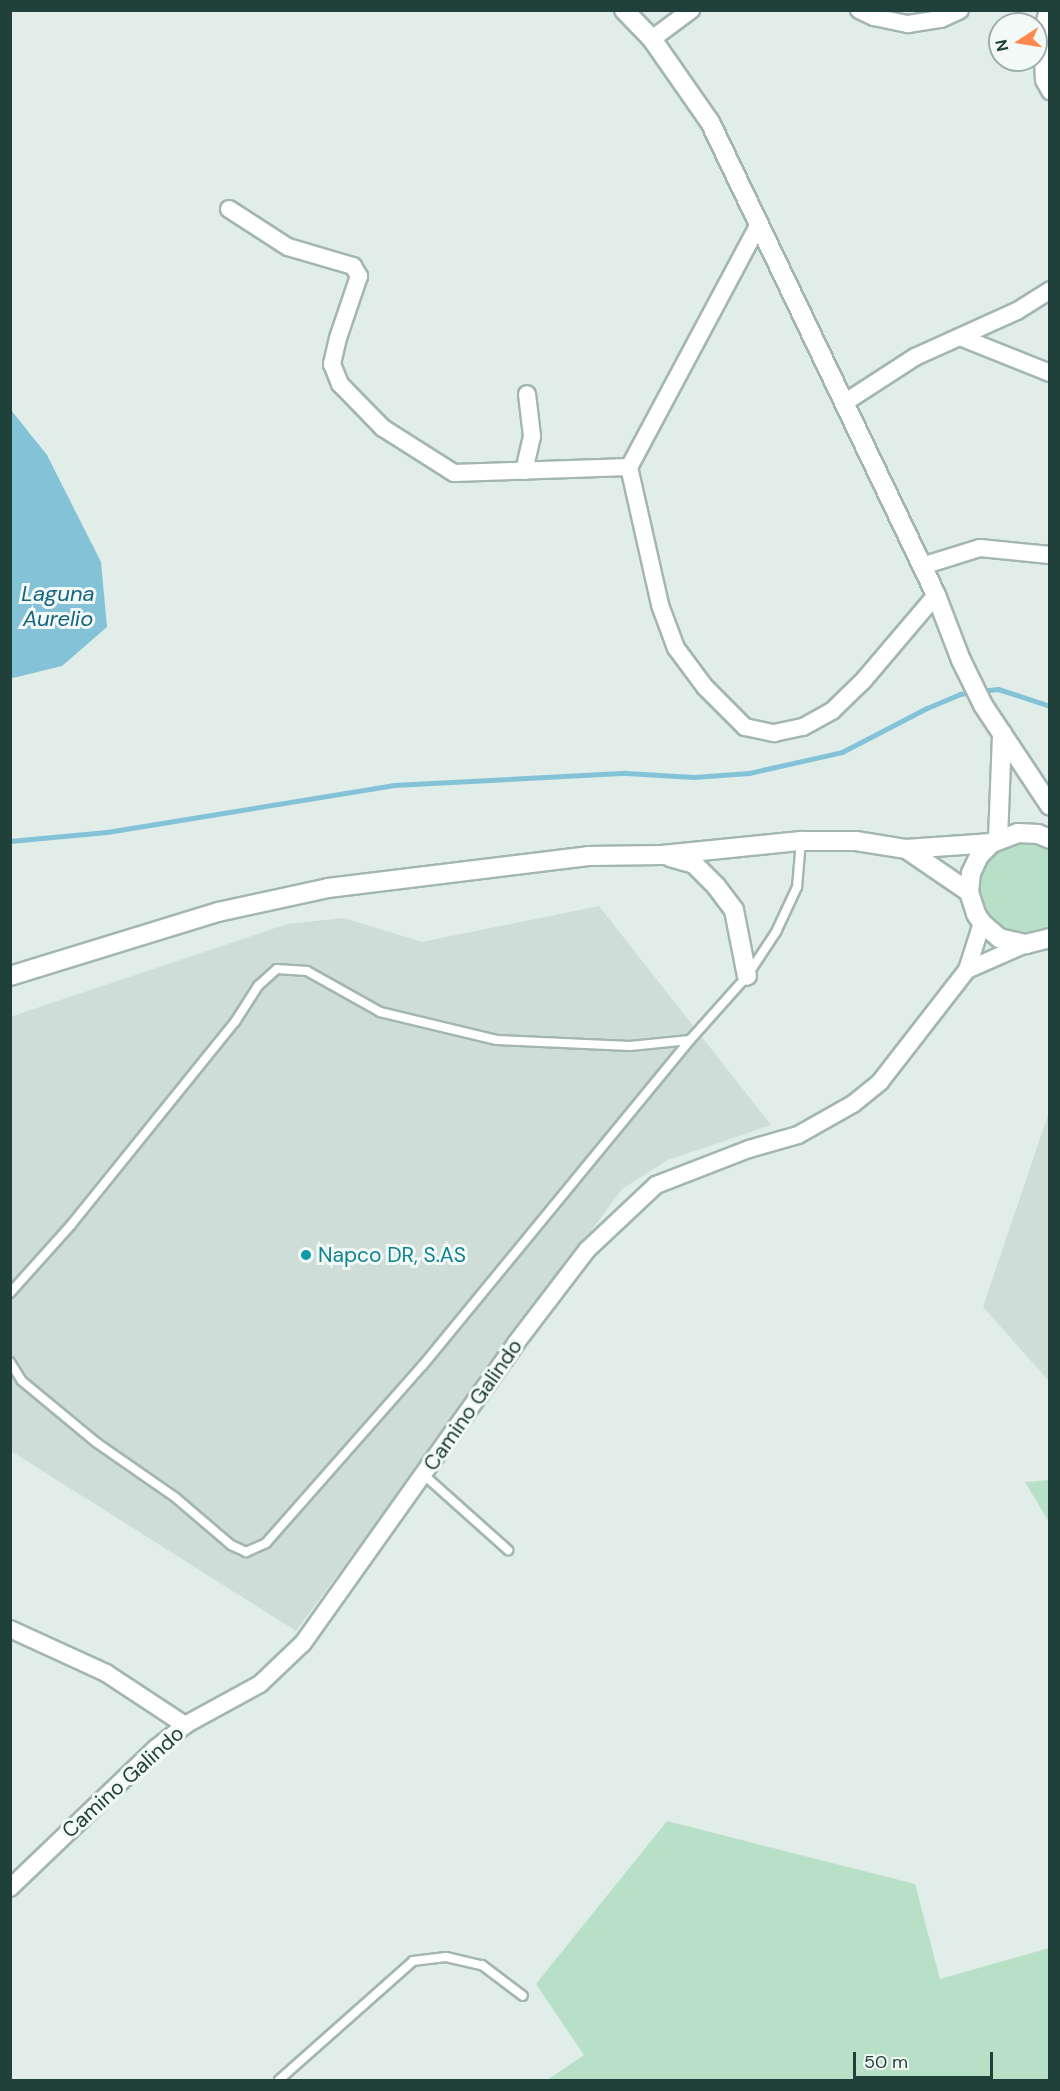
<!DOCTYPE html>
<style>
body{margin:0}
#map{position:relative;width:1060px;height:2091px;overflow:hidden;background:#e1ede9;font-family:"DM Sans",sans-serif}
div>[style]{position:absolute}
.built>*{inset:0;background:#cfddd8}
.green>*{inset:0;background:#b8e0c6}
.water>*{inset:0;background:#84c3d7}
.stream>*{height:5px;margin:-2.5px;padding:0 2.5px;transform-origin:2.5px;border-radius:2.5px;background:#84c3d7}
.roads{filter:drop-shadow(2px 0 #a3b6b1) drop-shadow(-2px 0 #a3b6b1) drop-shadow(0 2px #a3b6b1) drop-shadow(0 -2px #a3b6b1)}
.lane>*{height:8px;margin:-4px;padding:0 4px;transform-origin:4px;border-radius:4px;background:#fff}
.street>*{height:16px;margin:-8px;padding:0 8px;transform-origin:8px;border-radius:8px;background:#fff}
.secondary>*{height:18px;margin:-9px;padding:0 9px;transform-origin:9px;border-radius:9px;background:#fff}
.dots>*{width:16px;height:16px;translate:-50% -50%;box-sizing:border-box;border:3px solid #f2f9f6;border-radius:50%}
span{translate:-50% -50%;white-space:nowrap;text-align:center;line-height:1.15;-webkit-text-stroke:6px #f2f9f6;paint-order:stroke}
.culture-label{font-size:21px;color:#0d838f}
.left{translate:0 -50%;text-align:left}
.street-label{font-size:21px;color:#20403a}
.water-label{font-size:22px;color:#156581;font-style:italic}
.frame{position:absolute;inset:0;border:12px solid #20403a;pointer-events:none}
.north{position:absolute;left:988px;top:12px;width:60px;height:60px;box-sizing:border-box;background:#f2f9f6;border:2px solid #9eafab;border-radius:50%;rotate:258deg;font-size:16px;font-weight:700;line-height:24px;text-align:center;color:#20403a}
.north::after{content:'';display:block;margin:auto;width:21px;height:27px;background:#fe894f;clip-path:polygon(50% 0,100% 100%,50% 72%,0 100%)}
.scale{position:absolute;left:853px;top:2052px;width:140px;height:27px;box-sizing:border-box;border:3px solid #20403a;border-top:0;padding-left:8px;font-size:18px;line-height:21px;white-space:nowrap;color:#20403a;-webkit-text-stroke:4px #f2f9f6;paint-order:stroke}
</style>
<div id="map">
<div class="built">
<i style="clip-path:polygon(599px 906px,771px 1125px,668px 1160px,622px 1189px,296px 1631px,11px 1451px,10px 1017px,287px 924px,344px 918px,422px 942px)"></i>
<i style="clip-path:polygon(1049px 1112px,1049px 1381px,983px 1307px)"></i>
</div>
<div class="green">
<i style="clip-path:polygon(1032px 840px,1050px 847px,1049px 930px,1040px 935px,1010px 935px,985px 917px,976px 889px,979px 874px,986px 859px,999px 847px,1015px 841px)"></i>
<i style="clip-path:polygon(1049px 1480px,1050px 1480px,1049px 1522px,1025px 1482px)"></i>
<i style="clip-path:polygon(667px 1821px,915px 1884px,940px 1979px,1049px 1948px,1049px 2080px,547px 2080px,584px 2055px,536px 1984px)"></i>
</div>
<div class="water">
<i style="clip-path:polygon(11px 410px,47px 455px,101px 562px,107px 627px,62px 666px,13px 678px,10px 677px)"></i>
</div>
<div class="stream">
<i style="left:981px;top:691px;width:17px;rotate:-7deg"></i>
<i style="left:998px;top:689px;width:55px;rotate:18.1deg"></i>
<i style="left:10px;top:841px;width:97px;rotate:-5.3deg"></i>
<i style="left:107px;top:832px;width:291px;rotate:-9.3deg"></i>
<i style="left:394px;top:785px;width:232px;rotate:-3deg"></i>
<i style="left:626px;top:773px;width:68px;rotate:3.4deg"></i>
<i style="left:694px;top:777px;width:55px;rotate:-4.2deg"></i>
<i style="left:749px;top:773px;width:95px;rotate:-12.7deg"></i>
<i style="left:842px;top:752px;width:96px;rotate:-27.4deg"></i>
<i style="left:927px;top:708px;width:36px;rotate:-23deg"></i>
<i style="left:960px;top:694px;width:12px;rotate:-9deg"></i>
</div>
<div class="roads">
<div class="lane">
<i style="left:10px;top:1293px;width:91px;rotate:-48.1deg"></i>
<i style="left:71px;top:1225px;width:261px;rotate:-51.1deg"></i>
<i style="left:235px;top:1022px;width:43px;rotate:-57.4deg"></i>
<i style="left:258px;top:986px;width:25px;rotate:-42deg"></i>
<i style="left:277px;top:969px;width:30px;rotate:4deg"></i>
<i style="left:307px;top:971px;width:84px;rotate:29.3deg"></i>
<i style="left:380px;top:1012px;width:120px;rotate:13.5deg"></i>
<i style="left:497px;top:1040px;width:133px;rotate:2.6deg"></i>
<i style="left:630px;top:1046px;width:60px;rotate:-5.7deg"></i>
<i style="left:10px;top:1362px;width:22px;rotate:58deg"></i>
<i style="left:22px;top:1381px;width:97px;rotate:39.6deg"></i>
<i style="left:97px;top:1443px;width:96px;rotate:34.8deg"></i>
<i style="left:176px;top:1498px;width:72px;rotate:40.5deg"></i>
<i style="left:231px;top:1545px;width:17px;rotate:25deg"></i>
<i style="left:246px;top:1552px;width:22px;rotate:-24deg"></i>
<i style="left:266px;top:1543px;width:237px;rotate:-48.6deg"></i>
<i style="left:423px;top:1365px;width:421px;rotate:-50.6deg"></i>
<i style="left:690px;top:1040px;width:86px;rotate:-48.3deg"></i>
<i style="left:747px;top:976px;width:53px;rotate:-56.6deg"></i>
<i style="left:776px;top:932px;width:50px;rotate:-65deg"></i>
<i style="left:797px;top:887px;width:46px;rotate:-85deg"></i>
<i style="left:424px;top:1475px;width:113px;rotate:41.8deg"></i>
<i style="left:279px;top:2080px;width:179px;rotate:-41.6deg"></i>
<i style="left:413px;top:1961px;width:33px;rotate:-7deg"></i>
<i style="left:446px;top:1957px;width:37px;rotate:13deg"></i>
<i style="left:482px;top:1965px;width:51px;rotate:37.1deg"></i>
</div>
<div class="street">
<i style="left:859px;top:10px;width:17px;rotate:25deg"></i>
<i style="left:874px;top:17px;width:35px;rotate:12deg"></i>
<i style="left:908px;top:24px;width:33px;rotate:-9deg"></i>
<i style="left:941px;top:19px;width:21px;rotate:-25deg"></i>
<i style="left:1048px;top:10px;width:24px;rotate:105deg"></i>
<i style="left:1042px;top:33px;width:47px;rotate:87.6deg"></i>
<i style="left:1044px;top:80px;width:13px;rotate:61deg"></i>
<i style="left:652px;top:39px;width:49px;rotate:-36.6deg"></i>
<i style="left:229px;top:209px;width:70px;rotate:32.8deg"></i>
<i style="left:288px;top:247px;width:68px;rotate:16.3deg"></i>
<i style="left:353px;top:266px;width:12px;rotate:59deg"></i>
<i style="left:359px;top:276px;width:65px;rotate:108.7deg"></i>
<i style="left:338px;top:338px;width:27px;rotate:103deg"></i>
<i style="left:332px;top:364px;width:22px;rotate:68deg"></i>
<i style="left:340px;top:384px;width:62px;rotate:45.7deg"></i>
<i style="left:383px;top:428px;width:84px;rotate:32.4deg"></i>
<i style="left:454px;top:473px;width:175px;rotate:-2deg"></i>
<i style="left:759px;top:224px;width:276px;rotate:118.1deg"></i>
<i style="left:629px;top:467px;width:141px;rotate:77.3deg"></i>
<i style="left:660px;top:605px;width:46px;rotate:69.6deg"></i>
<i style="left:676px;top:648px;width:49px;rotate:53.4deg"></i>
<i style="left:705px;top:687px;width:57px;rotate:45deg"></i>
<i style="left:745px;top:727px;width:30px;rotate:12deg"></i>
<i style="left:774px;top:733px;width:30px;rotate:-12deg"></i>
<i style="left:803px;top:727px;width:33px;rotate:-29deg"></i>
<i style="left:832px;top:711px;width:43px;rotate:-44.1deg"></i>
<i style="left:863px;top:681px;width:113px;rotate:-49.7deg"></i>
<i style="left:960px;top:337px;width:97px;rotate:21.8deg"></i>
<i style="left:844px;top:403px;width:85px;rotate:-32.9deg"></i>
<i style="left:915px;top:357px;width:112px;rotate:-24.3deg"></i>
<i style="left:1017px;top:311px;width:39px;rotate:-32deg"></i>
<i style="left:524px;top:471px;width:36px;rotate:-77deg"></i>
<i style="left:532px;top:436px;width:42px;rotate:-96.8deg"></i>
<i style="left:922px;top:566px;width:61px;rotate:-17.2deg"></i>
<i style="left:980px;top:548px;width:70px;rotate:5.7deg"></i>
<i style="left:967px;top:970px;width:64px;rotate:-23.8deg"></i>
<i style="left:10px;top:1629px;width:106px;rotate:24.6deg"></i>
<i style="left:106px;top:1673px;width:95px;rotate:33.4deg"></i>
<i style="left:10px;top:1888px;width:202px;rotate:-43.8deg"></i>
<i style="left:156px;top:1748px;width:37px;rotate:-38deg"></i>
<i style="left:185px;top:1725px;width:85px;rotate:-28.7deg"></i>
<i style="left:260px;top:1684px;width:59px;rotate:-43.6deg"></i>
<i style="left:303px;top:1643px;width:368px;rotate:-54.6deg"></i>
<i style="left:516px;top:1343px;width:117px;rotate:-52.6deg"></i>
<i style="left:587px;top:1250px;width:95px;rotate:-43.3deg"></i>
<i style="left:656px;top:1185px;width:100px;rotate:-21.2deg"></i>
<i style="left:749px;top:1149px;width:51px;rotate:-15.9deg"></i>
<i style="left:798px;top:1135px;width:63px;rotate:-29.4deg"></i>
<i style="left:853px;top:1104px;width:35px;rotate:-39deg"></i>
<i style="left:880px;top:1082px;width:142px;rotate:-52.2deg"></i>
<i style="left:967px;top:970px;width:49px;rotate:-72.3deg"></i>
</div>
<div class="secondary">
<i style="left:624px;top:10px;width:40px;rotate:46deg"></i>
<i style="left:652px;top:39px;width:101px;rotate:55.1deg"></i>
<i style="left:710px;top:122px;width:524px;rotate:64.46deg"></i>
<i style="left:936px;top:595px;width:70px;rotate:69deg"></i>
<i style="left:961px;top:660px;width:50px;rotate:63.9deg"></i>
<i style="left:983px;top:705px;width:121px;rotate:56.4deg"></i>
<i style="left:998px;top:839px;width:106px;rotate:-87.8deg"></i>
<i style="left:1050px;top:839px;width:13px;rotate:-157deg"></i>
<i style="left:1038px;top:834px;width:20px;rotate:-177deg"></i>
<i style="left:1018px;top:833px;width:28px;rotate:159deg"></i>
<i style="left:992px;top:843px;width:18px;rotate:135deg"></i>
<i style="left:979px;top:856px;width:19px;rotate:115deg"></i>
<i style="left:971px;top:873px;width:19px;rotate:96deg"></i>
<i style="left:969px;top:892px;width:23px;rotate:72deg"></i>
<i style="left:976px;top:914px;width:11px;rotate:56deg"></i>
<i style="left:982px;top:923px;width:23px;rotate:41deg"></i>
<i style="left:999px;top:938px;width:28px;rotate:13deg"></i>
<i style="left:1026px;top:944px;width:25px;rotate:-14deg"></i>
<i style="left:906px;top:849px;width:76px;rotate:34.3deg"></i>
<i style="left:670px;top:857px;width:25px;rotate:16deg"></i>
<i style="left:694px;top:864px;width:31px;rotate:45deg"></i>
<i style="left:716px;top:886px;width:30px;rotate:53deg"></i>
<i style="left:734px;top:910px;width:67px;rotate:78.9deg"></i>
<i style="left:10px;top:976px;width:218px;rotate:-17.1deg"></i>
<i style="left:218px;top:912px;width:113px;rotate:-12.3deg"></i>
<i style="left:328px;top:888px;width:262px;rotate:-7deg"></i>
<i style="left:588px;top:856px;width:74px;rotate:-0.8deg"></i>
<i style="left:662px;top:855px;width:140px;rotate:-5.8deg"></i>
<i style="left:801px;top:841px;width:55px"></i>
<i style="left:856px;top:841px;width:51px;rotate:9.1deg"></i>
<i style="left:906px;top:849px;width:86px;rotate:-4deg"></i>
</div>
</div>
<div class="dots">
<i style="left:306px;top:1255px;background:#0f9aa8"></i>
</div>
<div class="culture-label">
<span class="left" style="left:318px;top:1255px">Napco DR, S.AS</span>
</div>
<div class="street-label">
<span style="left:473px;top:1405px;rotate:-55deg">Camino Galindo</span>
<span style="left:123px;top:1782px;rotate:-42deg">Camino Galindo</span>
</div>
<div class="water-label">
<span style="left:58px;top:606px">Laguna<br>Aurelio</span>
</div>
<div class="frame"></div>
<div class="north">N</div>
<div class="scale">50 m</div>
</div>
